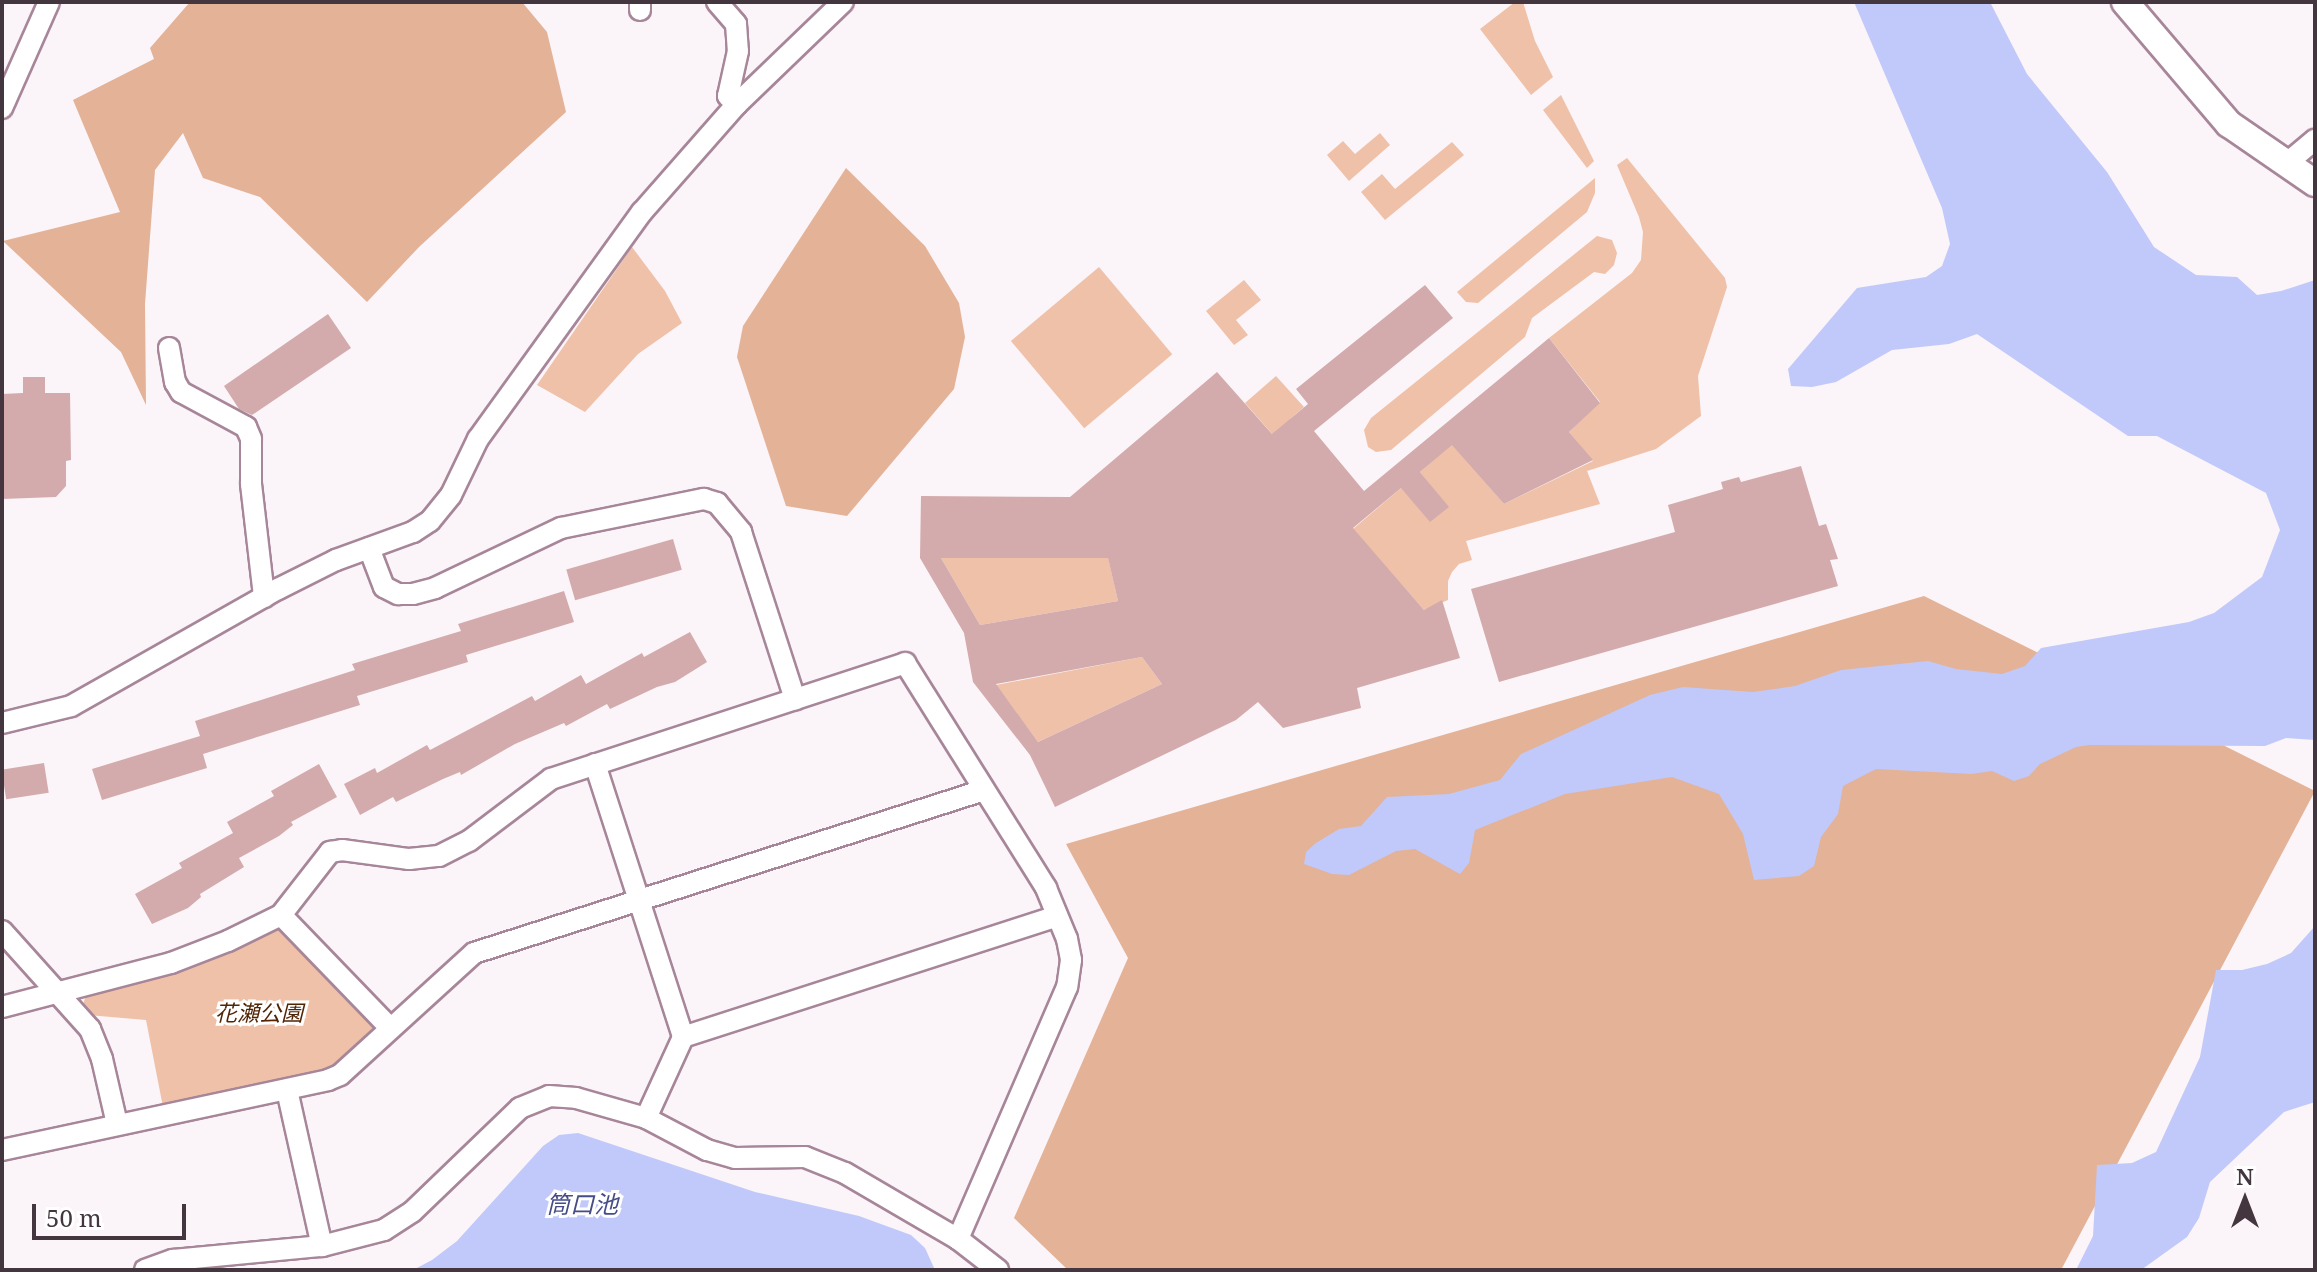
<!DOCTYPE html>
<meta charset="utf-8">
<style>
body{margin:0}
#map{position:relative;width:2317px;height:1272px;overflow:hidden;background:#fbf4f8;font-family:"Noto Serif","Noto Sans JP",serif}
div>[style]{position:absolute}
.green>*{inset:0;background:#efc1a8;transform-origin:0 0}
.forest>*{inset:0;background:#e3b297}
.water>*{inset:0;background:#c0c9f9}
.building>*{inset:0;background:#d3abac;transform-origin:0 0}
.roads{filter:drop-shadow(2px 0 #a78699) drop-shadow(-2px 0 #a78699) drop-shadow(0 2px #a78699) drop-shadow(0 -2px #a78699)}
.minor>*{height:20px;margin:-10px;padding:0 10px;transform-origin:10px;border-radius:10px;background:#fff}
.tertiary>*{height:26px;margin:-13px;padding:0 13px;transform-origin:13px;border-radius:13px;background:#fff}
span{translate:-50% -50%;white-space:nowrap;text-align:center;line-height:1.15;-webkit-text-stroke:6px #fff;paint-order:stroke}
.park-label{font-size:22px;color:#512405;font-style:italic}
.water-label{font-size:24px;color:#464c88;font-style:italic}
.frame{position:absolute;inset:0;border:4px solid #44363e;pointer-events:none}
.north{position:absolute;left:2205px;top:1160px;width:80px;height:80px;-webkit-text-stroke:6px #fff;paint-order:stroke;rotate:0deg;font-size:22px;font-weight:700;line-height:32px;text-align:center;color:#44363e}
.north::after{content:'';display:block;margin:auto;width:28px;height:36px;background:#44363e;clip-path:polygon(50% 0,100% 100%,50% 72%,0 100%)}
.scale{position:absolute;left:32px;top:1204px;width:154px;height:36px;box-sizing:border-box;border:4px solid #44363e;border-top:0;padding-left:10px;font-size:24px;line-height:28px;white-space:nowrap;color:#44363e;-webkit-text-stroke:6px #fff;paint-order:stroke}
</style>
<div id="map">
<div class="green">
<i style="clip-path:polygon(1515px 2px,1523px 2px,1535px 41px,1553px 77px,1531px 95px,1480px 29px)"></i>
<i style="clip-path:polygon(1561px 95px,1594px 161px,1587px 168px,1543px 110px)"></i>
<i style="clip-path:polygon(1380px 133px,1390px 145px,1349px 181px,1327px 155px,1343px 141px,1355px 154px)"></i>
<i style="clip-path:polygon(1452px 142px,1464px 155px,1385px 220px,1361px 192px,1382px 174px,1395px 189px)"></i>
<i style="clip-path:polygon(1627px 158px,1725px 278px,1727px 287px,1698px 376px,1701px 416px,1656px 449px,1587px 471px,1600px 504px,1466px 541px,1472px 560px,1459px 564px,1452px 572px,1448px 581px,1448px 600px,1424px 610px,1353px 529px,1401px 488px,1448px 507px,1420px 472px,1452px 444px,1504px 504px,1593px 461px,1569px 432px,1600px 402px,1549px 338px,1632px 273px,1641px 260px,1643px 232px,1639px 217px,1617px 165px)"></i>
<i style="clip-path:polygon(1595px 178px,1595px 193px,1587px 212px,1478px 303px,1466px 302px,1457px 292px)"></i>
<i style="clip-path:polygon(1597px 236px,1612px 240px,1617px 253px,1614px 265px,1605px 274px,1594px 272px,1532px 318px,1525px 337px,1391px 450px,1376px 452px,1368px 447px,1364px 430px,1371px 418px)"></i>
<i style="clip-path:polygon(632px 247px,665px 291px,682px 323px,638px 354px,585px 412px,537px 385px)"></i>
<i style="left:1099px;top:267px;width:114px;height:115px;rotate:50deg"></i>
<i style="clip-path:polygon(1244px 280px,1261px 300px,1236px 320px,1248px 335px,1234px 345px,1206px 311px)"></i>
<i style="clip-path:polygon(1276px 376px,1304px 407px,1290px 419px,1326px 495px,1245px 403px)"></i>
<i style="clip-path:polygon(1108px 557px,1118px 601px,980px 625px,941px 558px)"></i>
<i style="clip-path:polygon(1142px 657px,1162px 684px,1038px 742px,996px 685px)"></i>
<i style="clip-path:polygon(272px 926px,282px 927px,375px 1024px,374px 1031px,336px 1068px,163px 1107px,146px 1020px,88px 1015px,82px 1008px,86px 995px)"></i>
</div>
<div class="forest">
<i style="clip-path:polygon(190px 2px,522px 2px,547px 32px,566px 112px,419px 247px,367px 302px,260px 197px,203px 178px,183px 133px,155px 170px,145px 304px,146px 405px,121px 352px,3px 241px,120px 212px,73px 100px,154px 59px,150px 48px)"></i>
<i style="clip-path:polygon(846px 168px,925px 246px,959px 303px,965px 337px,954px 389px,847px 516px,786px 506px,737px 357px,743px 326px)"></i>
<i style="clip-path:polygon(1924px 596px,2315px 791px,2061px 1270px,1068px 1270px,1014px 1218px,1128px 958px,1066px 844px)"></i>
</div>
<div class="water">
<i style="clip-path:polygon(1854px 2px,1990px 2px,2027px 74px,2107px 172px,2154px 247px,2196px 275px,2237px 277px,2257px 295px,2281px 291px,2315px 280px,2315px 740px,2286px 738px,2265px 746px,2089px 745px,2076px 747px,2040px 764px,2029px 776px,2014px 781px,1992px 771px,1971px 774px,1876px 769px,1843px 786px,1838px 814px,1821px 837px,1814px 866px,1799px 876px,1754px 880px,1743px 834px,1719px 794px,1672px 777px,1565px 794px,1475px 830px,1469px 863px,1460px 874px,1415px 849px,1396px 851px,1349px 875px,1332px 874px,1304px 864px,1306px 852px,1316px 843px,1339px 829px,1361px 826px,1387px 797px,1449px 794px,1500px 780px,1521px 754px,1650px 695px,1683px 687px,1753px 692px,1795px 686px,1841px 670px,1928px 661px,1956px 669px,2002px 674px,2025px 666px,2041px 648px,2189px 622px,2214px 613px,2262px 577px,2280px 530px,2266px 493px,2157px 436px,2128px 436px,1977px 334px,1949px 344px,1892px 350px,1836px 382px,1812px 387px,1791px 386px,1788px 369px,1857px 288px,1926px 277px,1942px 266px,1950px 244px,1942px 208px)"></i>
<i style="clip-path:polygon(2315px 926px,2315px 1102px,2284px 1112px,2210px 1182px,2199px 1218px,2187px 1237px,2141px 1270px,2076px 1270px,2093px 1236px,2097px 1165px,2132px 1163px,2156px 1152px,2200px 1057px,2216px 970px,2242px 970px,2267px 964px,2291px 953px)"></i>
<i style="clip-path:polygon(578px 1133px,755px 1192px,859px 1216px,911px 1235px,925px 1248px,935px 1270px,413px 1270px,432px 1260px,457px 1241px,543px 1146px,559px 1135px)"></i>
</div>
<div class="building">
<i style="clip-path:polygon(evenodd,1425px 285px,1453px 318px,1314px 431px,1364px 491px,1549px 338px,1600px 403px,1569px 432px,1593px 460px,1504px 504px,1452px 445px,1420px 472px,1449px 507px,1430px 522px,1401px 488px,1353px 528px,1424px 610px,1442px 600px,1460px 658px,1357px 688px,1361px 708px,1283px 728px,1258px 702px,1236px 720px,1055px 807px,1030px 755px,973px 682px,964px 633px,920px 558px,921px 496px,1070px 497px,1217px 372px,1272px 434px,1308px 404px,1296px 389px,1425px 285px,941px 558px,1108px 558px,1118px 601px,980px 625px,941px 558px,1425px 285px,1142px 657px,1162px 684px,1038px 742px,996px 684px,1142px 657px)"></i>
<i style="clip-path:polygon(328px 314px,351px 348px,252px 415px,239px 409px,224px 386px)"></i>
<i style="clip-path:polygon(23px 377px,45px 377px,45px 393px,70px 393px,71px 460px,66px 461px,66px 486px,56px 497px,2px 499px,2px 394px,23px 393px)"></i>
<i style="clip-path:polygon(1801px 466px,1819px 526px,1826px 524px,1838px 559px,1830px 560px,1838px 586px,1499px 682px,1471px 589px,1675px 532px,1668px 505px,1723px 489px,1721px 482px,1739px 477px,1741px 482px)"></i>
<i style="left:673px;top:539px;width:32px;height:111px;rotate:74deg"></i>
<i style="clip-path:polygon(564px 591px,574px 622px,466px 655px,468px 662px,357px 696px,360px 705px,203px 754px,207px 768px,102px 800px,92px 769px,200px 736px,195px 721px,355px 670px,352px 664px,461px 631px,458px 624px)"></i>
<i style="clip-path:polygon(690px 632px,707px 662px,675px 682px,657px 687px,610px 709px,607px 704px,566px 726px,564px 723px,515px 744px,461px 775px,460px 772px,443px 779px,396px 802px,393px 797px,360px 815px,344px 784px,375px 768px,377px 773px,427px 745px,430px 750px,532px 696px,535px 701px,581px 675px,586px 684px,642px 653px,644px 657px)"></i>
<i style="left:44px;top:763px;width:30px;height:43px;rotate:81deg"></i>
<i style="clip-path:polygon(319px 764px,337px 797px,291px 822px,293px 825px,279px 836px,239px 858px,244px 867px,200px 894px,201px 897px,188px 908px,152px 924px,135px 894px,182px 868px,179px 863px,233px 833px,227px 822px,274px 796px,271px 791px)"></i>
</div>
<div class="roads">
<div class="minor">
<i style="left:640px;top:2px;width:8px;rotate:90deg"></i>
<i style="left:717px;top:2px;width:29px;rotate:49deg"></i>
<i style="left:736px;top:24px;width:27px;rotate:86deg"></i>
<i style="left:738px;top:51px;width:46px;rotate:102.5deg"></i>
<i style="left:728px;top:96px;width:12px;rotate:42deg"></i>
<i style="left:2px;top:108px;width:116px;rotate:-66.1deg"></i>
<i style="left:2286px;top:164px;width:38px;rotate:-40deg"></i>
<i style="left:169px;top:348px;width:35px;rotate:80deg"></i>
<i style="left:175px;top:382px;width:12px;rotate:59deg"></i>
<i style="left:181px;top:392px;width:74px;rotate:28.3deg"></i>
<i style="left:246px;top:427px;width:13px;rotate:67deg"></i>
<i style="left:251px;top:439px;width:45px;rotate:90deg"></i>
<i style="left:251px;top:484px;width:114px;rotate:83.4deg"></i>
<i style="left:369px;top:548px;width:42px;rotate:69deg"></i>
<i style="left:384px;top:587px;width:16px;rotate:27deg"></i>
<i style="left:398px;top:594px;width:15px"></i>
<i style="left:413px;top:594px;width:23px;rotate:-15deg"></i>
<i style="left:435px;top:588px;width:140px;rotate:-25.5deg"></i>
<i style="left:561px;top:528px;width:146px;rotate:-11.5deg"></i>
<i style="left:704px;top:499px;width:14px;rotate:17deg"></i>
<i style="left:717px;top:503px;width:38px;rotate:50deg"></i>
<i style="left:741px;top:532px;width:176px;rotate:72.1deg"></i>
<i style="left:2px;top:723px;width:71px;rotate:-13.8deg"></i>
<i style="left:71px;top:706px;width:238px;rotate:-29.5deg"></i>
<i style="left:278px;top:589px;width:65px;rotate:-26.6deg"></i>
<i style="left:336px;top:560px;width:82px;rotate:-20deg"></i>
<i style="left:413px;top:532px;width:20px;rotate:-33deg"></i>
<i style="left:430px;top:521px;width:33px;rotate:-51deg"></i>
<i style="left:451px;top:495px;width:62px;rotate:-64.3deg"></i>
<i style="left:478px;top:439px;width:280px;rotate:-54.2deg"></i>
<i style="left:642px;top:212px;width:144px;rotate:-48.7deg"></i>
<i style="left:737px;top:104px;width:147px;rotate:-43.9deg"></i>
<i style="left:595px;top:764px;width:287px;rotate:72.1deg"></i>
<i style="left:281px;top:915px;width:156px;rotate:46deg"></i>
<i style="left:2px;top:931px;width:132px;rotate:48.1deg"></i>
<i style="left:90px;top:1029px;width:32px;rotate:68deg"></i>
<i style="left:102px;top:1059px;width:67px;rotate:77deg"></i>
<i style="left:2px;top:1007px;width:175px;rotate:-14.6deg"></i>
<i style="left:171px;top:963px;width:61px;rotate:-21.1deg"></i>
<i style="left:228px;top:941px;width:59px;rotate:-26.1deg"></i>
<i style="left:281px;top:915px;width:80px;rotate:-52.1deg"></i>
<i style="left:330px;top:852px;width:12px;rotate:-9deg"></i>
<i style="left:342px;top:850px;width:68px;rotate:7.7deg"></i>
<i style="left:409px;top:859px;width:30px;rotate:-6deg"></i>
<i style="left:439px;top:856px;width:34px;rotate:-27deg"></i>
<i style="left:469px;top:841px;width:103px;rotate:-37.1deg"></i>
<i style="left:551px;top:779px;width:373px;rotate:-18.1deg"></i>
<i style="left:905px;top:663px;width:266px;rotate:57.9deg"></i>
<i style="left:1046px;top:888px;width:55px;rotate:67.6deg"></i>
<i style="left:1067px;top:939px;width:21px;rotate:79deg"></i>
<i style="left:1071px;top:960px;width:27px;rotate:98deg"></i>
<i style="left:1067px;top:987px;width:275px;rotate:113.4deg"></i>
<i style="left:287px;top:1090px;width:160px;rotate:77.4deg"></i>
<i style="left:646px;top:1118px;width:89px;rotate:-65.4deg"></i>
<i style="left:683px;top:1037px;width:393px;rotate:-17.9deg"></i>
<i style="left:2px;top:1150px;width:333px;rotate:-12.1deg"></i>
<i style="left:328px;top:1080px;width:13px;rotate:-23deg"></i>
<i style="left:340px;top:1075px;width:181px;rotate:-42.3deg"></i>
<i style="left:474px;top:953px;width:535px;rotate:-17.72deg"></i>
<i style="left:145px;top:1270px;width:30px;rotate:-20deg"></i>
<i style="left:173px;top:1260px;width:150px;rotate:-5.4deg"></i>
<i style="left:322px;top:1246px;width:64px;rotate:-14.5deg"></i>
<i style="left:384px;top:1230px;width:33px;rotate:-33deg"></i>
<i style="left:412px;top:1212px;width:150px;rotate:-43.9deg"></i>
<i style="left:520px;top:1108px;width:31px;rotate:-22deg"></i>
<i style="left:549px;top:1096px;width:27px;rotate:4deg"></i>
<i style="left:576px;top:1098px;width:73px;rotate:15.9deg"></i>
<i style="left:646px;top:1118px;width:69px;rotate:27.7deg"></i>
<i style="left:707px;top:1150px;width:29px;rotate:16deg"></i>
<i style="left:735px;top:1158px;width:70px;rotate:-0.8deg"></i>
<i style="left:805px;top:1157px;width:43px;rotate:21.8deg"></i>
<i style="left:845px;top:1173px;width:131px;rotate:30.3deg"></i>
<i style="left:958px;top:1239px;width:51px;rotate:37.8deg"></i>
</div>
<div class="tertiary">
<i style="left:2125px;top:2px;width:160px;rotate:49.6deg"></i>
<i style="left:2229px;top:124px;width:104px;rotate:34.5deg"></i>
</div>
</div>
<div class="park-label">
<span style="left:259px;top:1013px">花瀬公園</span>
</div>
<div class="water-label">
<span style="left:582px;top:1204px">筒口池</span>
</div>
<div class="frame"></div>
<div class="north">N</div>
<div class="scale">50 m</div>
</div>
